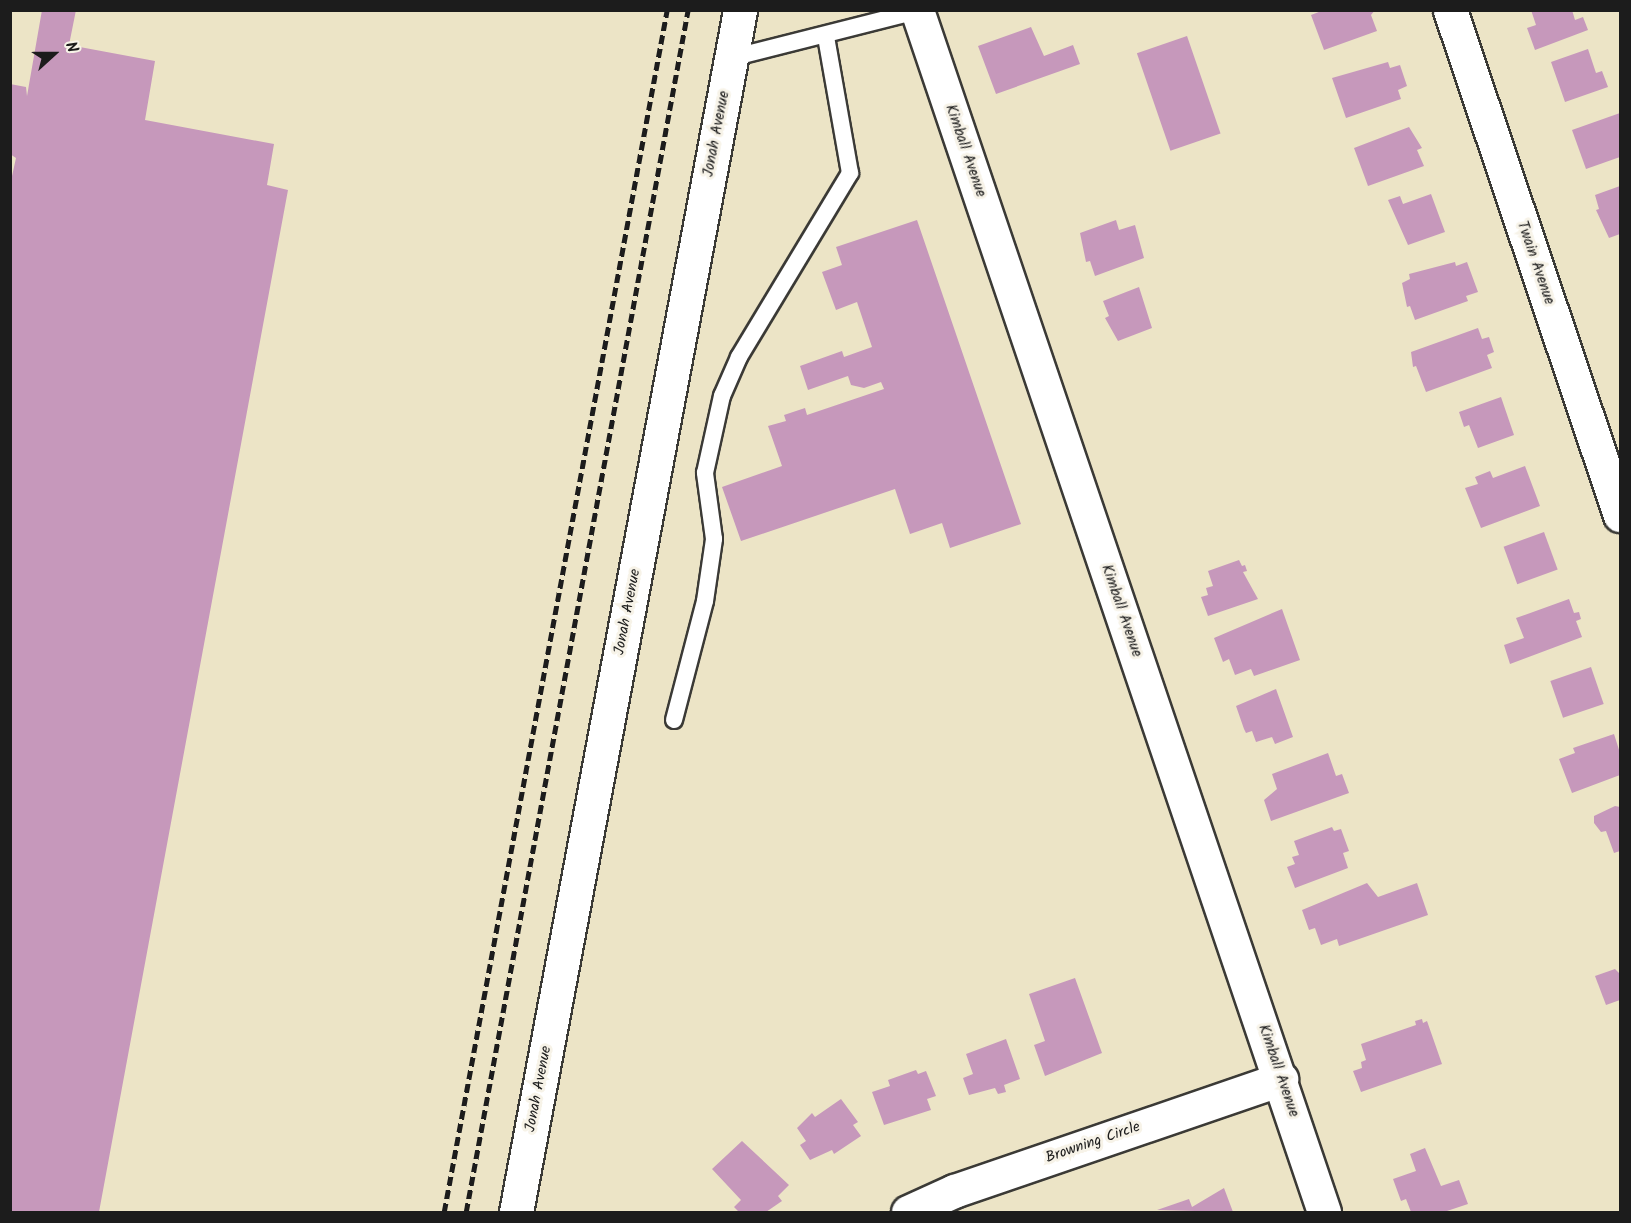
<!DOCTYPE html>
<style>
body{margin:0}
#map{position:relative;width:1631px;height:1223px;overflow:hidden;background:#ece4c6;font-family:Kalam,sans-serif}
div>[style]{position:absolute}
.building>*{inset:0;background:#c698bb;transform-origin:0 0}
.roads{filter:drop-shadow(2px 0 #3b3a36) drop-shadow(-2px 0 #3b3a36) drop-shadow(0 2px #3b3a36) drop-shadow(0 -2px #3b3a36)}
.service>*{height:16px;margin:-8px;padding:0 8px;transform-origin:8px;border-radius:8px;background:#fff}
.minor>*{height:33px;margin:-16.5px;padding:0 16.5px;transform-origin:16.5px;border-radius:16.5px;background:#fff}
.tertiary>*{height:33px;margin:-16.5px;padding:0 16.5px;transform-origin:16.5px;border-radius:16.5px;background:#fff}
.rail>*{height:4.5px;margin-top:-2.25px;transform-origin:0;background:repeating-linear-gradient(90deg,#1c1c1c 0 9px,transparent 0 13.5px)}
span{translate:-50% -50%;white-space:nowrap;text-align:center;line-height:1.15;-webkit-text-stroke:6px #f7f3e8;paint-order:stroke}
.street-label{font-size:15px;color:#1c1c1c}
.frame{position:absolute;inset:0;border:12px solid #1c1c1c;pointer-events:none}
.north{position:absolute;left:24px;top:24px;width:60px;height:60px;-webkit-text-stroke:4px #f7f3e8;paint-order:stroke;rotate:69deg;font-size:16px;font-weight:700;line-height:24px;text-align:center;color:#1c1c1c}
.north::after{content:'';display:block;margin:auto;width:21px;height:27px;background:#1c1c1c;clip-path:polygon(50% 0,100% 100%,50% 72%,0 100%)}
</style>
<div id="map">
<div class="building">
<i style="clip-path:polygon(42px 10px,76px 10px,69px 45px,155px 61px,145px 120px,274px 144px,267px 185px,288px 190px,99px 1212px,10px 1212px,10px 185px,16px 158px,10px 154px,10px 84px,26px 87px,27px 96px)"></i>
<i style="clip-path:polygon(1324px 10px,1375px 10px,1371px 15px,1377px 31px,1324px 50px,1311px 15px)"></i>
<i style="clip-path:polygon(1531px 10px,1572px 10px,1575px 20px,1583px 17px,1588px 30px,1535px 50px,1527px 28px,1536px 25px)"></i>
<i style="clip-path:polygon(1031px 27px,1044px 56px,1073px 45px,1080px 64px,996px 94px,978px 46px)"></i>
<i style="left:1187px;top:36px;width:103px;height:53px;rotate:71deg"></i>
<i style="clip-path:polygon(1588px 49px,1596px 73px,1602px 71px,1608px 87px,1565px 102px,1551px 62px)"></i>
<i style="clip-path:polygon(1388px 62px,1390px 68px,1400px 65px,1407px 86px,1398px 90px,1401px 99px,1346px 118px,1332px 78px)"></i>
<i style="clip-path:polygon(1620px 113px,1620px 157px,1586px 169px,1572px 130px)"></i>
<i style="clip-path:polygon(1409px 127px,1422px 148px,1417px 150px,1424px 166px,1368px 186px,1354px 148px)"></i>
<i style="clip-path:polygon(1620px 186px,1620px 234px,1609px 238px,1596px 210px,1599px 209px,1595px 195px)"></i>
<i style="clip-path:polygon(1431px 194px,1445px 232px,1408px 245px,1388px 200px,1400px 196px,1403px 204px)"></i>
<i style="clip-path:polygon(917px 220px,1021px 524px,950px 548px,942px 523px,910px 534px,895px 489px,741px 541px,722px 487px,782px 466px,768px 426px,786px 421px,784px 415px,805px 408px,807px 415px,884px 389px,881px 382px,864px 388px,851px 385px,848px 376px,808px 390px,800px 366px,842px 351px,844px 357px,872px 347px,857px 302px,836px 310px,822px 272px,842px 265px,836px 247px)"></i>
<i style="clip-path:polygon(1116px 220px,1119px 230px,1135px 225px,1144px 258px,1095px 276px,1090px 261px,1086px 262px,1080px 233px)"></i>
<i style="clip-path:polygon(1455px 262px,1456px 266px,1467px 262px,1478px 292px,1466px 296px,1468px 301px,1415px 320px,1410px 306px,1407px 307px,1402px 283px,1410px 279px,1409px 274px)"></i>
<i style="clip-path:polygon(1139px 287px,1152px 328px,1118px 341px,1105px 318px,1109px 316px,1103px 301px)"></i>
<i style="clip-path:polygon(1478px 328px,1482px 339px,1489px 337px,1494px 352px,1487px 355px,1492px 368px,1426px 392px,1416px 366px,1413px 367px,1411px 352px)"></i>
<i style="clip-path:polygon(1501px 397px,1514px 435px,1478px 448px,1469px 425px,1464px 427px,1459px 412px)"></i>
<i style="clip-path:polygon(1525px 466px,1540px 506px,1481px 528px,1465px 488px,1478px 484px,1475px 477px,1490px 471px,1493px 478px)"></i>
<i style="left:1544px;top:532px;width:40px;height:43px;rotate:70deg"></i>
<i style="clip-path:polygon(1239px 560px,1242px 566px,1245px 565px,1247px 571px,1243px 572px,1258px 599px,1208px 616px,1201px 597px,1208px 595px,1206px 588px,1213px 586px,1208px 571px)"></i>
<i style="clip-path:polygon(1569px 599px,1574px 613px,1579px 612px,1581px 619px,1576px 621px,1582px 637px,1510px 664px,1504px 645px,1524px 638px,1516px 618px)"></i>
<i style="clip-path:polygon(1282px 609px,1300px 660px,1254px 676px,1251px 669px,1235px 675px,1229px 659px,1223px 662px,1214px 638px)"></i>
<i style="left:1591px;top:667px;width:39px;height:43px;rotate:71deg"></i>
<i style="clip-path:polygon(1276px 689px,1293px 737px,1275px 744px,1272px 737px,1256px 742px,1252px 731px,1246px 733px,1244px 729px,1236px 706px)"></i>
<i style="clip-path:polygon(1614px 734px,1620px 753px,1620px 775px,1572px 793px,1559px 759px,1575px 753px,1573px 748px)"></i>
<i style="clip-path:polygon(1328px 753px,1336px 776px,1342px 774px,1349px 793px,1271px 821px,1264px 800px,1277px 789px,1272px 774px)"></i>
<i style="clip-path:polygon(1615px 806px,1620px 807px,1620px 851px,1614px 853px,1606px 831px,1601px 832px,1594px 823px,1594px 816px)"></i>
<i style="clip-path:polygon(1332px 827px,1334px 831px,1341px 829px,1349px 851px,1343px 853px,1348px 868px,1295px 888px,1287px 867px,1295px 864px,1292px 857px,1299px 855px,1294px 841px)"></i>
<i style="clip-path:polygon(1367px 883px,1378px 897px,1417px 883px,1428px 915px,1339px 946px,1337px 939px,1321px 945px,1315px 928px,1309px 930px,1302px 910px)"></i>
<i style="clip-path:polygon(1615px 969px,1620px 974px,1620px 1000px,1606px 1005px,1595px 976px)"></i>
<i style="clip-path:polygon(1075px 978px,1102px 1053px,1045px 1076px,1034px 1045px,1045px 1041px,1029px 994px)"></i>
<i style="clip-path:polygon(1422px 1019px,1423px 1023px,1427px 1021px,1442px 1064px,1361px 1092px,1353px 1071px,1362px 1068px,1361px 1062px,1366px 1060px,1361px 1044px,1416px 1025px,1415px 1021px)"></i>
<i style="clip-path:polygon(1006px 1039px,1020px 1079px,1004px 1085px,1006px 1092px,998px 1094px,995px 1088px,969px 1095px,963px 1078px,973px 1074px,966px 1054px)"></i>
<i style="clip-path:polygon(916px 1070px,918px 1074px,926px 1071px,936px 1096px,927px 1099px,931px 1110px,884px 1125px,872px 1092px,890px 1086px,888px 1080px)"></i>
<i style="clip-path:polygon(841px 1099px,858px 1122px,853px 1125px,861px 1136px,834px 1154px,832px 1150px,810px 1160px,800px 1145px,806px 1141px,797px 1128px,812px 1113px,815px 1117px)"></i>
<i style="clip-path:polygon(742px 1141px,789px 1185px,778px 1196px,782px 1201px,766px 1212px,739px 1212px,734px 1207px,741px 1200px,712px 1169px)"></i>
<i style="clip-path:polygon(1425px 1148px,1441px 1186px,1459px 1180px,1468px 1204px,1444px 1212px,1411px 1212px,1406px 1199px,1401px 1201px,1393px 1179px,1416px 1171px,1410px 1154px)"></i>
<i style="clip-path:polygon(1224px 1188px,1233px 1212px,1157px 1210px,1189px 1199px,1192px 1207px)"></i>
</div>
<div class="roads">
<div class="service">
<i style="left:731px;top:58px;width:192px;rotate:-14.2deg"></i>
<i style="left:674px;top:720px;width:123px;rotate:-75.4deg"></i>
<i style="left:705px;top:601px;width:63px;rotate:-81.7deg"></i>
<i style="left:714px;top:539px;width:67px;rotate:-97.8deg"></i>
<i style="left:705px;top:473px;width:79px;rotate:-77.6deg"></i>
<i style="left:722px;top:396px;width:43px;rotate:-66.4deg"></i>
<i style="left:739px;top:357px;width:215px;rotate:-58.9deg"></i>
<i style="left:850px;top:173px;width:138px;rotate:-100deg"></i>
</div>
<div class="minor">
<i style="left:1450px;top:10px;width:533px;rotate:71.4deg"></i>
<i style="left:908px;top:1212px;width:51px;rotate:-24.5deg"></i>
<i style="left:954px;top:1191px;width:346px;rotate:-18.9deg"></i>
</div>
<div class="tertiary">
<i style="left:917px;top:10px;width:1269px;rotate:71.29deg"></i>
<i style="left:516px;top:1212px;width:1223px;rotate:-79.44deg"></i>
</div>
</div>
<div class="rail">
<i style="left:444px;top:1212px;width:1223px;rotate:-79.49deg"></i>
<i style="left:466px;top:1212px;width:1222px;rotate:-79.54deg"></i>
</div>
<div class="street-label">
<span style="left:717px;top:134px;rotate:-79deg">Jonah Avenue</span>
<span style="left:965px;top:151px;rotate:71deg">Kimball Avenue</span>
<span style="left:1535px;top:263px;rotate:71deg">Twain Avenue</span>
<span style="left:1121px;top:611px;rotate:71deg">Kimball Avenue</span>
<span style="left:628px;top:612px;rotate:-79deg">Jonah Avenue</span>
<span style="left:1278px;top:1071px;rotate:71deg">Kimball Avenue</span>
<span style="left:539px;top:1089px;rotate:-79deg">Jonah Avenue</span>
<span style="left:1093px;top:1143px;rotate:-19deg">Browning Circle</span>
</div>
<div class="frame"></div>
<div class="north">N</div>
</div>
